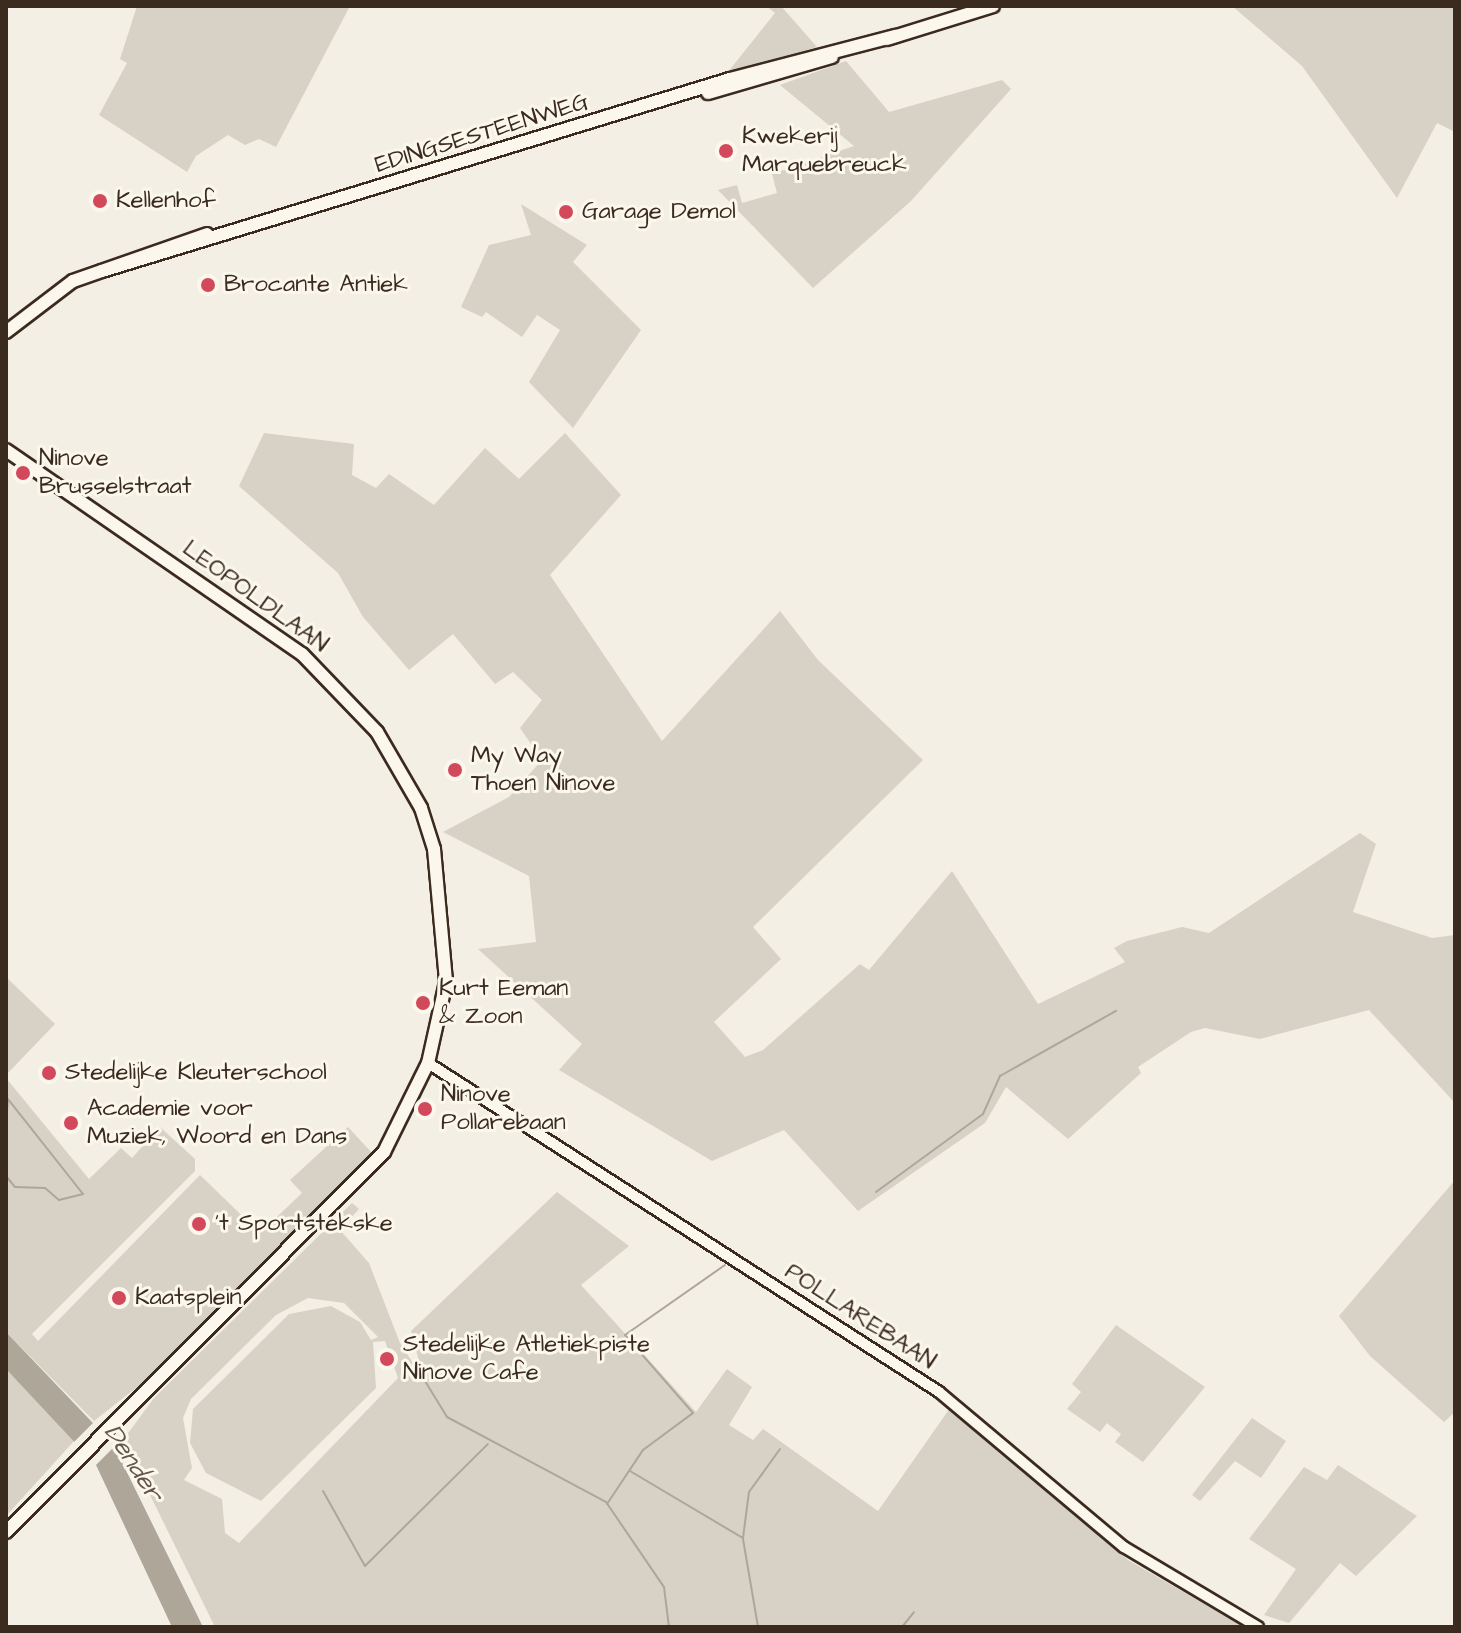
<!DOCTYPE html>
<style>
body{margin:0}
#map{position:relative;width:1461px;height:1633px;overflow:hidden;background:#f3efe4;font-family:"Architects Daughter",sans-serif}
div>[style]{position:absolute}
.green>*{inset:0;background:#d8d1c6}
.water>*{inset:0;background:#afa69a}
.pier>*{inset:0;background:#f3efe4}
.stream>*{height:2px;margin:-1px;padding:0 1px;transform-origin:1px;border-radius:1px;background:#afa69a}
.roads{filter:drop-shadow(2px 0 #3b2a1e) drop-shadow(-2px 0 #3b2a1e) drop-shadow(0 2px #3b2a1e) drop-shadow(0 -2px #3b2a1e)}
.minor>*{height:10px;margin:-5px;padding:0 5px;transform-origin:5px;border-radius:5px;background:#fbf7ec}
.major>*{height:12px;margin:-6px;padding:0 6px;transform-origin:6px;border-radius:6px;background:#fbf7ec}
.dots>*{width:22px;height:22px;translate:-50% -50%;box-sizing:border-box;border:4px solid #fbf7ec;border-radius:50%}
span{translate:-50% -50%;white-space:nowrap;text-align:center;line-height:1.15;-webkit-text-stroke:6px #fbf7ec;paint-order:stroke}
.street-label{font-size:24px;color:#3b2a1e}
.poi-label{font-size:24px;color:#3b2a1e}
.left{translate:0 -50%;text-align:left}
.water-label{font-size:26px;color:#645549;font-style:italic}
.frame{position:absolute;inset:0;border:8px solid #3b2a1e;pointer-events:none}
</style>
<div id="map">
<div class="green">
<i style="clip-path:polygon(137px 6px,350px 6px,276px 147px,259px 139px,245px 145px,228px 135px,196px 156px,187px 172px,99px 115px,127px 63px,120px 59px)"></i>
<i style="clip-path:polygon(766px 6px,781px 6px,817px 47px,728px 72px,775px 13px)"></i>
<i style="clip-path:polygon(1232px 6px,1455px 6px,1455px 132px,1437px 123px,1397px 198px,1302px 66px)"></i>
<i style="clip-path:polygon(846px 61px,889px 112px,1002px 80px,1011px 89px,911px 201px,813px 288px,718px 190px,737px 185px,742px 203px,777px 193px,772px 174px,854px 146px,780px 85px)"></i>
<i style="clip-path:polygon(521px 204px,587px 245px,573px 262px,641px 330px,573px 428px,529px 382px,560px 330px,537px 315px,522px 337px,486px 312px,482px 317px,461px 307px,489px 245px,531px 235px)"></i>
<i style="clip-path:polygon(264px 433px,354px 444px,352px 475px,376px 488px,389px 474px,434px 505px,485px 448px,519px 479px,565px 433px,621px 495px,550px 575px,662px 741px,780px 611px,818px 660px,923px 760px,753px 927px,781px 959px,714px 1022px,745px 1057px,763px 1050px,860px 964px,869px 970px,952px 871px,1038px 1004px,1125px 962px,1114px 948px,1127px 941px,1182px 927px,1209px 933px,1360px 833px,1376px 844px,1353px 912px,1432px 938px,1455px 935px,1455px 1103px,1369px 1010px,1260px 1039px,1205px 1028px,1191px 1032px,1138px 1067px,1141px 1073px,1068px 1139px,1006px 1087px,985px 1123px,858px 1211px,784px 1130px,712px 1161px,559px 1070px,582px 1044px,478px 949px,536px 942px,529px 876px,443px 832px,509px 797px,542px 760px,520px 728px,542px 700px,513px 672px,495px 684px,453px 634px,409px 670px,363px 617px,338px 573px,239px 486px)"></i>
<i style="clip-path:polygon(6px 977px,55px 1024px,6px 1075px)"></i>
<i style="clip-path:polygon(6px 1078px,89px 1179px,121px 1148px,132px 1158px,160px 1127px,195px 1159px,195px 1171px,32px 1334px,38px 1341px,200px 1175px,260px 1233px,302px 1193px,290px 1180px,348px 1127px,373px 1154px,141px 1384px,94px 1421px,6px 1332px)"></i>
<i style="clip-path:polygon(1455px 1180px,1455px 1412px,1444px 1422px,1370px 1356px,1339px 1316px)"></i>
<i style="clip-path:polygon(evenodd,557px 1192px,629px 1246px,581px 1285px,696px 1412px,727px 1369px,752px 1387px,729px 1425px,753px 1440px,763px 1429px,878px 1511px,950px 1408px,1128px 1560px,1244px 1627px,215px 1627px,123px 1440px,154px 1398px,352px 1203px,359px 1209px,340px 1230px,369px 1263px,400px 1343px,424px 1380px,411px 1331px,557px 1192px,308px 1298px,344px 1303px,378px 1337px,371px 1340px,360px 1322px,331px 1306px,289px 1314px,193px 1409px,190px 1443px,206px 1473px,261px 1501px,376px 1388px,373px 1342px,385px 1341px,398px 1378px,239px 1543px,225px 1533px,222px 1499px,184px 1480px,192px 1468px,183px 1418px,191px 1399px,276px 1315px,308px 1298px)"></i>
<i style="clip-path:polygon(1116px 1325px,1205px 1387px,1143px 1462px,1115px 1442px,1121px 1434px,1107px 1423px,1100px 1432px,1067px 1409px,1081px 1392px,1072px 1384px)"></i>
<i style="clip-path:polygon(6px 1369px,75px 1440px,6px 1516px)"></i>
<i style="clip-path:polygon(1252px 1418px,1286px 1441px,1261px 1478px,1235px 1461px,1200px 1501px,1192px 1495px)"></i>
<i style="clip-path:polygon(1338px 1465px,1417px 1516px,1356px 1576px,1340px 1563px,1289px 1623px,1264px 1615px,1296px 1569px,1249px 1539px,1304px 1467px,1327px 1480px)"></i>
</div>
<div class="water">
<i style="clip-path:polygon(6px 1332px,113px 1444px,203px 1627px,172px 1627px,96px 1465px,6px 1369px)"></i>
</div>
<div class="pier">
<i style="clip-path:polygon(98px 1418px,118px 1443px,93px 1468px,73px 1443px)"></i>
</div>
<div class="stream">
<i style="left:6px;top:1122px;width:22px;rotate:-85deg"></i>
<i style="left:6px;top:1153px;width:6px;rotate:90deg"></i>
<i style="left:6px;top:1176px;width:14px;rotate:51deg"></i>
<i style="left:15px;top:1187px;width:30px;rotate:2deg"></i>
<i style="left:45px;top:1188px;width:18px;rotate:41deg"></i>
<i style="left:59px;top:1200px;width:25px;rotate:-14deg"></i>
<i style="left:83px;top:1194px;width:121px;rotate:-128.3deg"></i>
<i style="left:876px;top:1192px;width:132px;rotate:-36.1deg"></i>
<i style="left:983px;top:1114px;width:42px;rotate:-65.9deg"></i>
<i style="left:1000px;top:1076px;width:133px;rotate:-29.3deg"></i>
<i style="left:425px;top:1381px;width:42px;rotate:58.6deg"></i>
<i style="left:447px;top:1417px;width:180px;rotate:28.1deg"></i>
<i style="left:606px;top:1502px;width:103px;rotate:55.7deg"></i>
<i style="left:664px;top:1587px;width:40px;rotate:82.9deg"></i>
<i style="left:630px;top:1471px;width:131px;rotate:30.7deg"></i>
<i style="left:743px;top:1538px;width:46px;rotate:-82.6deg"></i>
<i style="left:749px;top:1492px;width:53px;rotate:-54.2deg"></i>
<i style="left:323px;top:1491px;width:86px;rotate:60.8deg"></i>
<i style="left:365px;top:1566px;width:173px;rotate:-44.8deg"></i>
<i style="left:607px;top:1504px;width:65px;rotate:-56.3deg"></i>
<i style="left:643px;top:1450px;width:62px;rotate:-36.5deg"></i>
<i style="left:693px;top:1413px;width:103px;rotate:-131.1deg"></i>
<i style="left:625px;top:1335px;width:122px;rotate:-35deg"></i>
<i style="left:743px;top:1539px;width:89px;rotate:80.3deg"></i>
<i style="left:902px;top:1627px;width:19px;rotate:-51deg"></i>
</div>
<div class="roads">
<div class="minor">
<i style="left:428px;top:1063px;width:608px;rotate:32.77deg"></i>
<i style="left:939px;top:1392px;width:241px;rotate:40deg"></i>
<i style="left:1124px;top:1547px;width:156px;rotate:30.8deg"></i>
</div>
<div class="major">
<i style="left:887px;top:39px;width:111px;rotate:-17.3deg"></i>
<i style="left:708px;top:93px;width:129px;rotate:-16.2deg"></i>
<i style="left:102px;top:271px;width:657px;rotate:-17deg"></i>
<i style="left:730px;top:79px;width:171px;rotate:-14.6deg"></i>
<i style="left:6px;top:332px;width:84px;rotate:-37.3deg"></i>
<i style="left:73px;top:281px;width:142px;rotate:-19.3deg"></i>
<i style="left:6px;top:450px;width:359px;rotate:34.6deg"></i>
<i style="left:302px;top:654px;width:108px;rotate:46.1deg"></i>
<i style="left:377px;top:732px;width:88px;rotate:59.9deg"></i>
<i style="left:421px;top:808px;width:43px;rotate:72.4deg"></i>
<i style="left:434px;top:849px;width:134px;rotate:84.8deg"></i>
<i style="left:446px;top:982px;width:83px;rotate:102.5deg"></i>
<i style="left:428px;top:1063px;width:99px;rotate:116.3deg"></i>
<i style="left:384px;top:1152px;width:536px;rotate:134.85deg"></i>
</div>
</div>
<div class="dots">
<i style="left:726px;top:151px;background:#d1495b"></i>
<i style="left:100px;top:201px;background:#d1495b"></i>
<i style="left:566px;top:212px;background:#d1495b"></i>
<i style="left:208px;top:285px;background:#d1495b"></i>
<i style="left:23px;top:473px;background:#d1495b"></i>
<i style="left:455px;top:770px;background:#d1495b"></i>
<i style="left:423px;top:1003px;background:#d1495b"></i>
<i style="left:49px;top:1073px;background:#d1495b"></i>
<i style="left:425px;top:1109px;background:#d1495b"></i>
<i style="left:71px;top:1123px;background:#d1495b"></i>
<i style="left:199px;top:1224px;background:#d1495b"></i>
<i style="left:119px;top:1298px;background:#d1495b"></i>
<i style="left:387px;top:1359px;background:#d1495b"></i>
</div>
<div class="street-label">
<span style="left:482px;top:134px;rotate:-17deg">EDINGSESTEENWEG</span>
<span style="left:255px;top:597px;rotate:36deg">LEOPOLDLAAN</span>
<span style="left:860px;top:1317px;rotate:33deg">POLLAREBAAN</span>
</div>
<div class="poi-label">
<span class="left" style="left:742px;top:151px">Kwekerij<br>Marquebreuck</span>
<span class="left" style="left:116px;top:201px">Kellenhof</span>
<span class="left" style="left:582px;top:212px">Garage Demol</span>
<span class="left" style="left:224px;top:285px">Brocante Antiek</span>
<span class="left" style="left:39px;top:473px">Ninove<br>Brusselstraat</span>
<span class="left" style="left:471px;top:770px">My Way<br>Thoen Ninove</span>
<span class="left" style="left:439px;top:1003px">Kurt Eeman<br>&amp; Zoon</span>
<span class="left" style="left:65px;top:1073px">Stedelijke Kleuterschool</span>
<span class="left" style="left:441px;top:1109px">Ninove<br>Pollarebaan</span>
<span class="left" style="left:87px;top:1123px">Academie voor<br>Muziek, Woord en Dans</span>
<span class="left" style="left:215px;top:1224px">'t Sportstekske</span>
<span class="left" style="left:135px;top:1298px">Kaatsplein</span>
<span class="left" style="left:403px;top:1359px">Stedelijke Atletiekpiste<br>Ninove Cafe</span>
</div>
<div class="water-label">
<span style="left:133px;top:1463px;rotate:57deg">Dender</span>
</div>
<div class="frame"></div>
</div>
